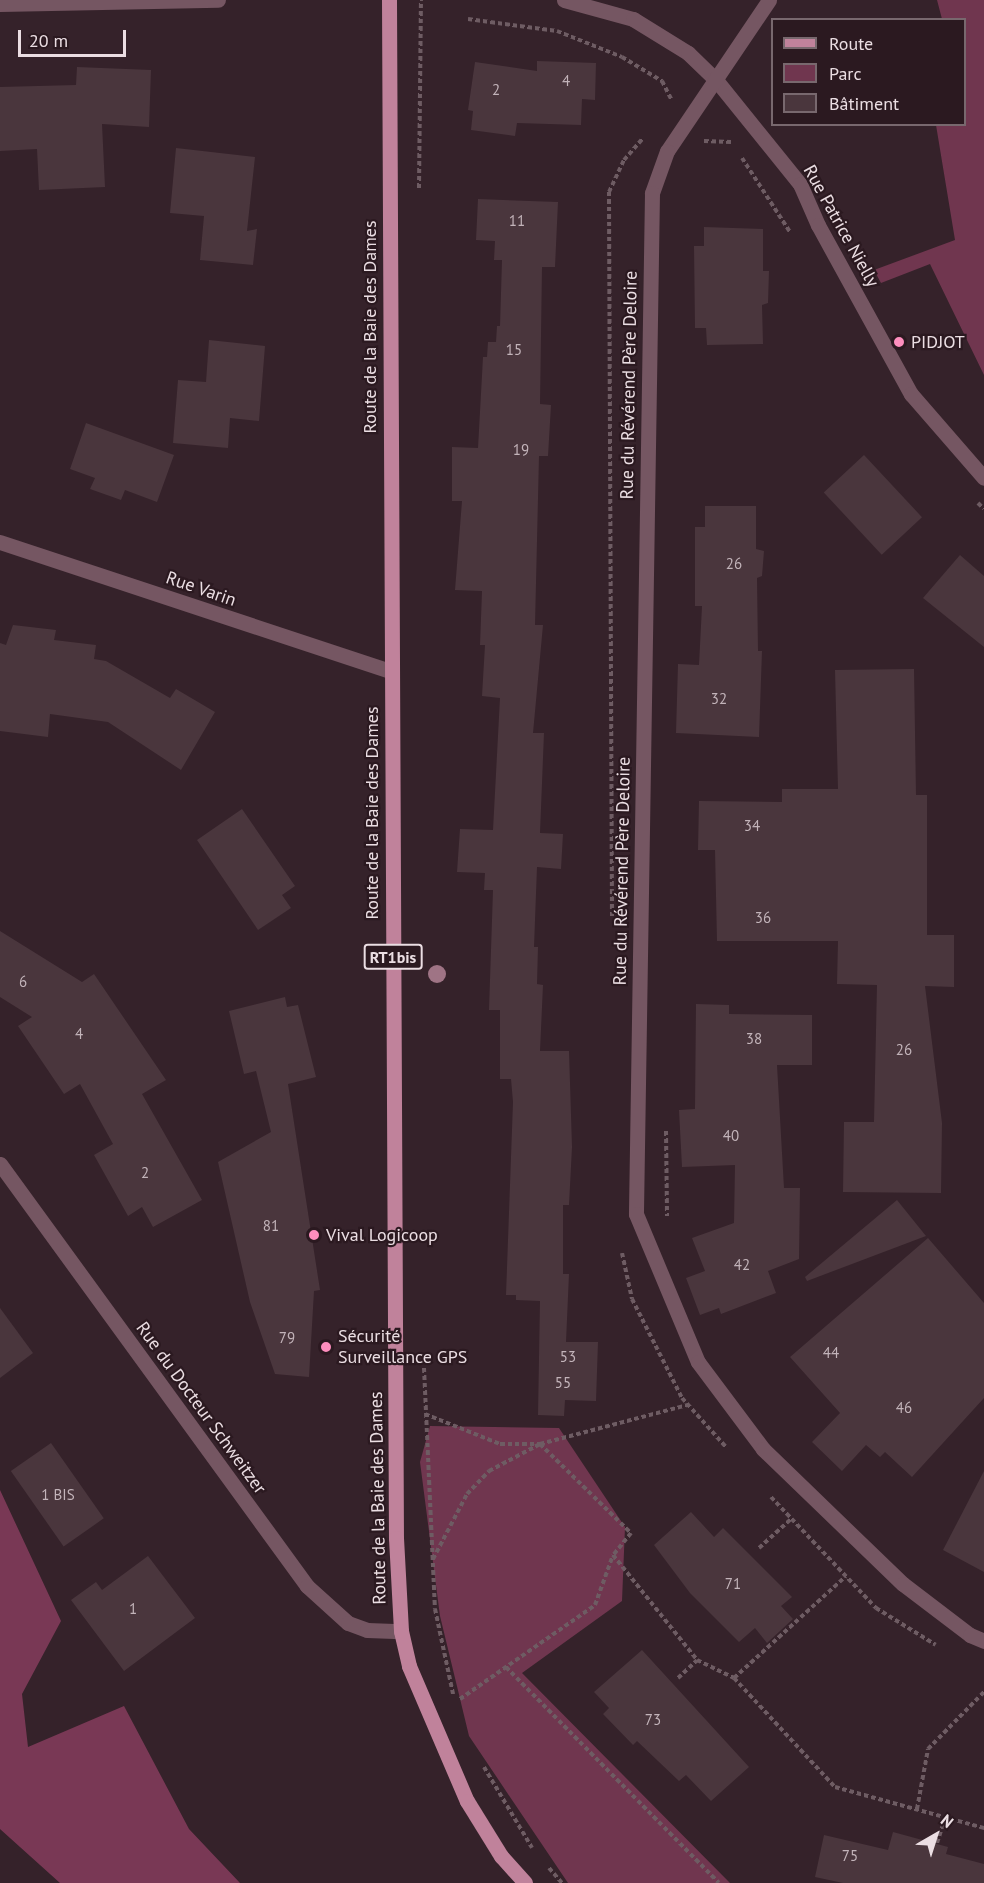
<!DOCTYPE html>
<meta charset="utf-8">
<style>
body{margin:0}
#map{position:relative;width:984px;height:1883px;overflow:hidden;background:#35222a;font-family:"PT Sans",sans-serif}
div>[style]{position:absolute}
.green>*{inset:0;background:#70364f}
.forest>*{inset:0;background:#793855}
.building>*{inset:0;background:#4a363d;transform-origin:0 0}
.path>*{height:4px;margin-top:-2px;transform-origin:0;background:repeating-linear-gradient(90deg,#6e5c63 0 4.5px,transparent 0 7.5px)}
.minor>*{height:15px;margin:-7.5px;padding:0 7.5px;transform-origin:7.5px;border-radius:7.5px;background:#755662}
.major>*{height:15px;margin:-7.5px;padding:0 7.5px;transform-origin:7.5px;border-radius:7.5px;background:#c0829b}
.trees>*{width:18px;height:18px;margin:-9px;border-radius:50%;background:#9f7485}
.dots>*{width:16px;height:16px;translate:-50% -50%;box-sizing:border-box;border:3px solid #2b1920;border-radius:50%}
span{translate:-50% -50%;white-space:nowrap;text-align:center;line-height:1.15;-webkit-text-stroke:4.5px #2b1920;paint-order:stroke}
.number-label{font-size:15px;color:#c3b4ba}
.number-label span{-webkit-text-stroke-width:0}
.shield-label span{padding:2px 4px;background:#2b1920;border:2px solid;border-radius:4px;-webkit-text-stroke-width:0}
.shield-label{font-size:16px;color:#ebdee3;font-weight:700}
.street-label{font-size:18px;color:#ebdee3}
.poi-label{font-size:18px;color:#ebdee3}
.left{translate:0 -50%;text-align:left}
.legend{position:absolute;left:771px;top:18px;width:195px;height:108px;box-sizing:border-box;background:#2b1920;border:2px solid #78686e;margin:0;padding:8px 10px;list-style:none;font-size:18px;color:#ebdee3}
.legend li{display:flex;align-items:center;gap:12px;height:30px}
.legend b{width:30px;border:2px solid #78686e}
.north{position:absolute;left:906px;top:1805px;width:60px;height:60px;-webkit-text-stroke:4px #2b1920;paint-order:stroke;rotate:39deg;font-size:16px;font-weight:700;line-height:24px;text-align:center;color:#ebdee3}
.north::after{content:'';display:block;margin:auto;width:21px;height:27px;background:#ebdee3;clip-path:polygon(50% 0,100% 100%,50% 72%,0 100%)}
.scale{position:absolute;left:18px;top:30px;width:108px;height:27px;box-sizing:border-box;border:3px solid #ebdee3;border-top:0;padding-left:8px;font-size:18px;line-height:21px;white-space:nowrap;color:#ebdee3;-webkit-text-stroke:4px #2b1920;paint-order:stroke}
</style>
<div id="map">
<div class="green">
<i style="clip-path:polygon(937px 0,984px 0,984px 375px,930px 264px,881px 283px,874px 270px,955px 240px,936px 125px,964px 124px,964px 20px,942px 19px)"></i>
<i style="clip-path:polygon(430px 1426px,559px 1428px,625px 1527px,622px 1601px,522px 1673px,730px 1883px,568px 1883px,469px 1736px,440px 1616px,420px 1462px)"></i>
</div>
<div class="forest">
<i style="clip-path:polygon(0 1490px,61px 1621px,22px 1694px,28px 1747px,124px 1706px,189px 1829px,240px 1883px,60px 1883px,0 1829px)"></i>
</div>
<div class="building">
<i style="clip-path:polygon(537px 61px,596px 63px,595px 100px,582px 99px,581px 125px,517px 123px,515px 136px,471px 130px,473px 111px,468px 110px,475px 62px,537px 71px)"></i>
<i style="clip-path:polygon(77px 67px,151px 70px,149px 127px,102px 124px,105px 187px,39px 190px,37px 149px,0 151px,0 87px,76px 85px)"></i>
<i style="clip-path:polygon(176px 148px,255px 157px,247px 231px,257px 229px,253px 265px,200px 260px,204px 216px,170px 213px)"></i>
<i style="clip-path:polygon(478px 199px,558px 202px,555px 267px,542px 267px,540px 404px,551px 405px,548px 456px,539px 456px,535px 625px,543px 625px,533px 733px,544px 733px,540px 833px,563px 834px,561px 869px,537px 867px,534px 947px,538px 947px,537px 984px,543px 985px,540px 1051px,569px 1051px,572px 1147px,569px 1205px,563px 1205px,563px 1274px,569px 1274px,566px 1342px,598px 1342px,596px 1401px,565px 1400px,564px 1416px,538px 1415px,540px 1301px,516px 1300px,516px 1295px,506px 1295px,513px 1102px,511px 1079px,500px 1079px,500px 1010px,489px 1010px,493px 890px,484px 890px,485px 873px,457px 872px,460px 829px,493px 830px,500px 698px,482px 696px,485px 645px,480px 645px,482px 591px,455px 590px,462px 501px,452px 501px,452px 447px,478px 448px,483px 357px,487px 357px,488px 342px,496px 342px,497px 326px,500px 326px,502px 260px,494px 260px,495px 241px,476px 240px)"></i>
<i style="clip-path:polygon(704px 227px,763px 229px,763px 271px,769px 271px,768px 303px,762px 305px,763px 344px,707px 345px,706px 328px,695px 328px,694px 246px,704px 246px)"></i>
<i style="clip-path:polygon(209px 340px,265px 346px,259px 421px,230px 418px,228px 448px,173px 443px,178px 380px,206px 382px)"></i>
<i style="clip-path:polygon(86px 423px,174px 455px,157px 502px,125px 490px,121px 500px,90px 489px,95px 478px,70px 469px)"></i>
<i style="left:864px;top:455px;width:85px;height:55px;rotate:47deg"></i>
<i style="clip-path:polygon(705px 506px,756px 506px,756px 549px,764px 551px,762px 576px,757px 578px,758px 651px,762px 651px,759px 737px,676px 733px,678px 664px,699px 665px,702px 606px,695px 606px,695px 527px,705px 527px)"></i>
<i style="clip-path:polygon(960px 555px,984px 576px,984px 647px,923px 598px)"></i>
<i style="clip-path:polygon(13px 625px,56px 630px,54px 640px,96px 645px,94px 659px,106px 661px,170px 698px,176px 689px,215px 712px,181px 770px,108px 722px,50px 714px,48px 737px,0 731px,0 643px,6px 645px)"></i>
<i style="clip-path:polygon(914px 669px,916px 795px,927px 795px,927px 935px,954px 935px,954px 987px,925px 986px,942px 1123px,941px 1193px,843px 1192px,844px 1122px,874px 1122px,877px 985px,837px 984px,838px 941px,717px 941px,715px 850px,698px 850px,699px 801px,782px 802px,782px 789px,838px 789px,835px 670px)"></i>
<i style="clip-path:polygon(242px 809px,295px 886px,282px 895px,291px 908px,258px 930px,197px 840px)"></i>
<i style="clip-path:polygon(0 931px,82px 982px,94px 974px,166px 1080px,142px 1094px,202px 1200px,153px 1227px,142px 1207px,128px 1216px,94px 1155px,113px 1144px,80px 1084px,64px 1094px,18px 1026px,32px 1017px,0 997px)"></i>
<i style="clip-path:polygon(285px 997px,287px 1007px,298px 1005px,316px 1077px,288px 1084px,320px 1290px,314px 1291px,309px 1377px,275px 1374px,250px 1302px,218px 1162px,271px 1132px,256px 1071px,244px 1074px,229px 1011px)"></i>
<i style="clip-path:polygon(696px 1004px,729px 1005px,729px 1014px,812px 1015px,812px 1065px,777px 1065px,784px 1188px,800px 1188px,799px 1259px,768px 1271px,776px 1293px,721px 1314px,719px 1308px,700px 1315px,686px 1278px,705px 1271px,692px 1238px,734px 1223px,735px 1165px,682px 1167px,679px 1110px,695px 1109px)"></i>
<i style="clip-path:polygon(897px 1200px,926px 1236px,807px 1281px,805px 1277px)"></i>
<i style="clip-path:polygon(928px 1238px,984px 1303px,984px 1398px,912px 1477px,885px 1452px,880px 1457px,866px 1445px,842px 1471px,812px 1442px,840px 1413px,790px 1357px)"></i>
<i style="clip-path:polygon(0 1308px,33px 1353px,0 1378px)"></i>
<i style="left:51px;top:1443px;width:92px;height:49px;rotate:55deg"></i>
<i style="clip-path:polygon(984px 1471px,984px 1572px,943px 1550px)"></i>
<i style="clip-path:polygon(691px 1512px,714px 1537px,723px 1528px,792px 1597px,781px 1606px,793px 1619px,767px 1643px,755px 1628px,739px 1642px,690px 1593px,654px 1545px)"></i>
<i style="clip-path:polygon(148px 1556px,195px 1618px,124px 1671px,71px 1600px,96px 1582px,102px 1590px)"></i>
<i style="clip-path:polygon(642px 1650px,749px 1767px,711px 1801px,686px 1775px,679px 1781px,637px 1741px,633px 1745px,603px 1714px,609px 1708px,594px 1692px)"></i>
<i style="clip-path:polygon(893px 1832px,948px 1847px,946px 1854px,984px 1864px,984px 1883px,843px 1883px,815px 1877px,824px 1835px,888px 1850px)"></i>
</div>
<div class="path">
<i style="left:468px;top:19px;width:90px;rotate:7.7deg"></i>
<i style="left:557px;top:31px;width:70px;rotate:21.8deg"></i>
<i style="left:622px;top:57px;width:47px;rotate:31deg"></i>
<i style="left:662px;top:81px;width:20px;rotate:63deg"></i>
<i style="left:704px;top:141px;width:27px;rotate:2deg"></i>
<i style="left:742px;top:158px;width:88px;rotate:57deg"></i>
<i style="left:419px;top:188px;width:188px;rotate:-89.4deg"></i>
<i style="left:978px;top:503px;width:8px;rotate:45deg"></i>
<i style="left:612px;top:916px;width:724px;rotate:-90.24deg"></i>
<i style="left:609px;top:192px;width:35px;rotate:-65deg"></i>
<i style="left:624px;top:160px;width:28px;rotate:-49deg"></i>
<i style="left:666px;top:1131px;width:85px;rotate:89.3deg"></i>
<i style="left:622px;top:1253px;width:47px;rotate:77.7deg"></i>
<i style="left:632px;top:1299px;width:111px;rotate:63.2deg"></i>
<i style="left:682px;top:1398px;width:66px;rotate:48.1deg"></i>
<i style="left:424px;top:1368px;width:241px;rotate:87.4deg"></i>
<i style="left:435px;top:1609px;width:87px;rotate:78deg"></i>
<i style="left:425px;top:1414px;width:81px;rotate:21.8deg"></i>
<i style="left:500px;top:1444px;width:40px"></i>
<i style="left:540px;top:1444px;width:127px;rotate:44.4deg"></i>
<i style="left:631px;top:1533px;width:28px;rotate:129deg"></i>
<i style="left:613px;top:1555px;width:134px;rotate:51.3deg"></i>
<i style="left:697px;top:1660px;width:41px;rotate:25.9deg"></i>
<i style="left:734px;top:1678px;width:149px;rotate:47.2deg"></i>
<i style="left:835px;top:1787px;width:155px;rotate:15.4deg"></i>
<i style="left:771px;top:1497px;width:153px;rotate:46.6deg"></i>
<i style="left:876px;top:1608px;width:70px;rotate:31.7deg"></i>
<i style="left:759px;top:1548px;width:43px;rotate:-42.2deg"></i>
<i style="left:433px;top:1559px;width:73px;rotate:-62.4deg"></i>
<i style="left:467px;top:1494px;width:32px;rotate:-46deg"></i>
<i style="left:489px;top:1471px;width:58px;rotate:-27.9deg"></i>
<i style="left:540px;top:1444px;width:153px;rotate:-14.8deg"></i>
<i style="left:506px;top:1667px;width:303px;rotate:45.4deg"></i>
<i style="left:678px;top:1678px;width:26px;rotate:-43deg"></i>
<i style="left:734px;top:1678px;width:151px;rotate:-42.3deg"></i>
<i style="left:460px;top:1699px;width:165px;rotate:-34.8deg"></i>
<i style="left:595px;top:1605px;width:53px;rotate:-70.2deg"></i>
<i style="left:484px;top:1767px;width:94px;rotate:59.3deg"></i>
<i style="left:917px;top:1809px;width:61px;rotate:-79.6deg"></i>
<i style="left:928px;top:1749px;width:80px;rotate:-45.5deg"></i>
<i style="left:937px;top:1843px;width:26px;rotate:-72deg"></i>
<i style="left:549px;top:1868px;width:20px;rotate:49deg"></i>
</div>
<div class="minor">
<i style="left:564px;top:0;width:72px;rotate:15.4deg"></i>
<i style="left:633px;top:19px;width:65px;rotate:31.7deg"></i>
<i style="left:688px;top:53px;width:39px;rotate:44deg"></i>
<i style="left:716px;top:80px;width:134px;rotate:51.1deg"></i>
<i style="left:800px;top:184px;width:45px;rotate:66.3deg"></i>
<i style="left:818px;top:225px;width:193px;rotate:61.2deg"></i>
<i style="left:911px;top:394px;width:111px;rotate:49deg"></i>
<i style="left:769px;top:0;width:182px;rotate:124deg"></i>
<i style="left:667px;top:151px;width:45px;rotate:109.7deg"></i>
<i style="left:652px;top:193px;width:1021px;rotate:90.9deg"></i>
<i style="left:636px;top:1214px;width:160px;rotate:67.3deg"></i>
<i style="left:698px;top:1362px;width:109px;rotate:53.2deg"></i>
<i style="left:763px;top:1449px;width:194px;rotate:44deg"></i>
<i style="left:903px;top:1584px;width:84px;rotate:37.3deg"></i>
<i style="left:970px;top:1635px;width:15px;rotate:23deg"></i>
<i style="left:0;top:4px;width:218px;rotate:-1.1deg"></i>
<i style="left:0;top:542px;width:412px;rotate:18.3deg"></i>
<i style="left:0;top:1164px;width:522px;rotate:53.96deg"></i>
<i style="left:307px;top:1586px;width:55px;rotate:42.1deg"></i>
<i style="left:348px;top:1623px;width:20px;rotate:20deg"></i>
<i style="left:367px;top:1630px;width:34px;rotate:2deg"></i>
</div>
<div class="major">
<i style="left:389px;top:0;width:1538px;rotate:89.74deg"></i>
<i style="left:396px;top:1538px;width:93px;rotate:86.9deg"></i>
<i style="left:401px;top:1631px;width:36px;rotate:77deg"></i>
<i style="left:409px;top:1666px;width:147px;rotate:66.8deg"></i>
<i style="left:467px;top:1801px;width:65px;rotate:58.3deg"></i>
<i style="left:501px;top:1856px;width:36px;rotate:48deg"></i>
</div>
<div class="trees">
<i style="left:437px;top:974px"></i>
</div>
<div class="dots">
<i style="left:899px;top:342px;background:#fe8ebe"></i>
<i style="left:314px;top:1235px;background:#fe8ebe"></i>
<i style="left:326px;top:1347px;background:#fe8ebe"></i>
</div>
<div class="number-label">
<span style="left:566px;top:81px">4</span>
<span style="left:496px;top:90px">2</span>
<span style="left:517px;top:221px">11</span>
<span style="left:514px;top:350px">15</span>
<span style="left:521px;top:450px">19</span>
<span style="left:734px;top:564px">26</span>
<span style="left:719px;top:699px">32</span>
<span style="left:752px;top:826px">34</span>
<span style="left:763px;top:918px">36</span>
<span style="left:23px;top:982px">6</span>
<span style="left:79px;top:1034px">4</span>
<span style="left:754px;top:1039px">38</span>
<span style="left:904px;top:1050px">26</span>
<span style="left:731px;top:1136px">40</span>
<span style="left:145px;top:1173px">2</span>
<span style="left:271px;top:1226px">81</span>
<span style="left:742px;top:1265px">42</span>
<span style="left:287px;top:1338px">79</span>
<span style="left:831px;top:1353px">44</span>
<span style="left:568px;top:1357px">53</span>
<span style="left:563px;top:1383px">55</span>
<span style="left:904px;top:1408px">46</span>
<span style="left:58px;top:1495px">1 BIS</span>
<span style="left:733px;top:1584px">71</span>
<span style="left:133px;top:1609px">1</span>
<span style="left:653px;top:1720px">73</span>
<span style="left:850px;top:1856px">75</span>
</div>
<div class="shield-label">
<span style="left:393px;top:957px">RT1bis</span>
</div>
<div class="street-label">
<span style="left:841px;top:226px;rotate:61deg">Rue Patrice Nielly</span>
<span style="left:370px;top:327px;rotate:-90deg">Route de la Baie des Dames</span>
<span style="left:629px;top:385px;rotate:-89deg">Rue du Révérend Père Deloire</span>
<span style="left:201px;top:589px;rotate:19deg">Rue Varin</span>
<span style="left:372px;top:813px;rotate:-90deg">Route de la Baie des Dames</span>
<span style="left:622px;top:871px;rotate:-89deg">Rue du Révérend Père Deloire</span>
<span style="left:201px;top:1408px;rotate:54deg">Rue du Docteur Schweitzer</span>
<span style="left:378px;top:1498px;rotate:-91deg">Route de la Baie des Dames</span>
</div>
<div class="poi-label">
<span class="left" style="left:911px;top:342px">PIDJOT</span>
<span class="left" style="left:326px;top:1235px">Vival Logicoop</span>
<span class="left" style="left:338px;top:1347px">Sécurité<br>Surveillance GPS</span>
</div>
<ul class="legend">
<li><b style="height:8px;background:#c0829b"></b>Route</li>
<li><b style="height:16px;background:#70364f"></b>Parc</li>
<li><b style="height:16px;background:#4a363d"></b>Bâtiment</li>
</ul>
<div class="north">N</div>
<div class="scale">20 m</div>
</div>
